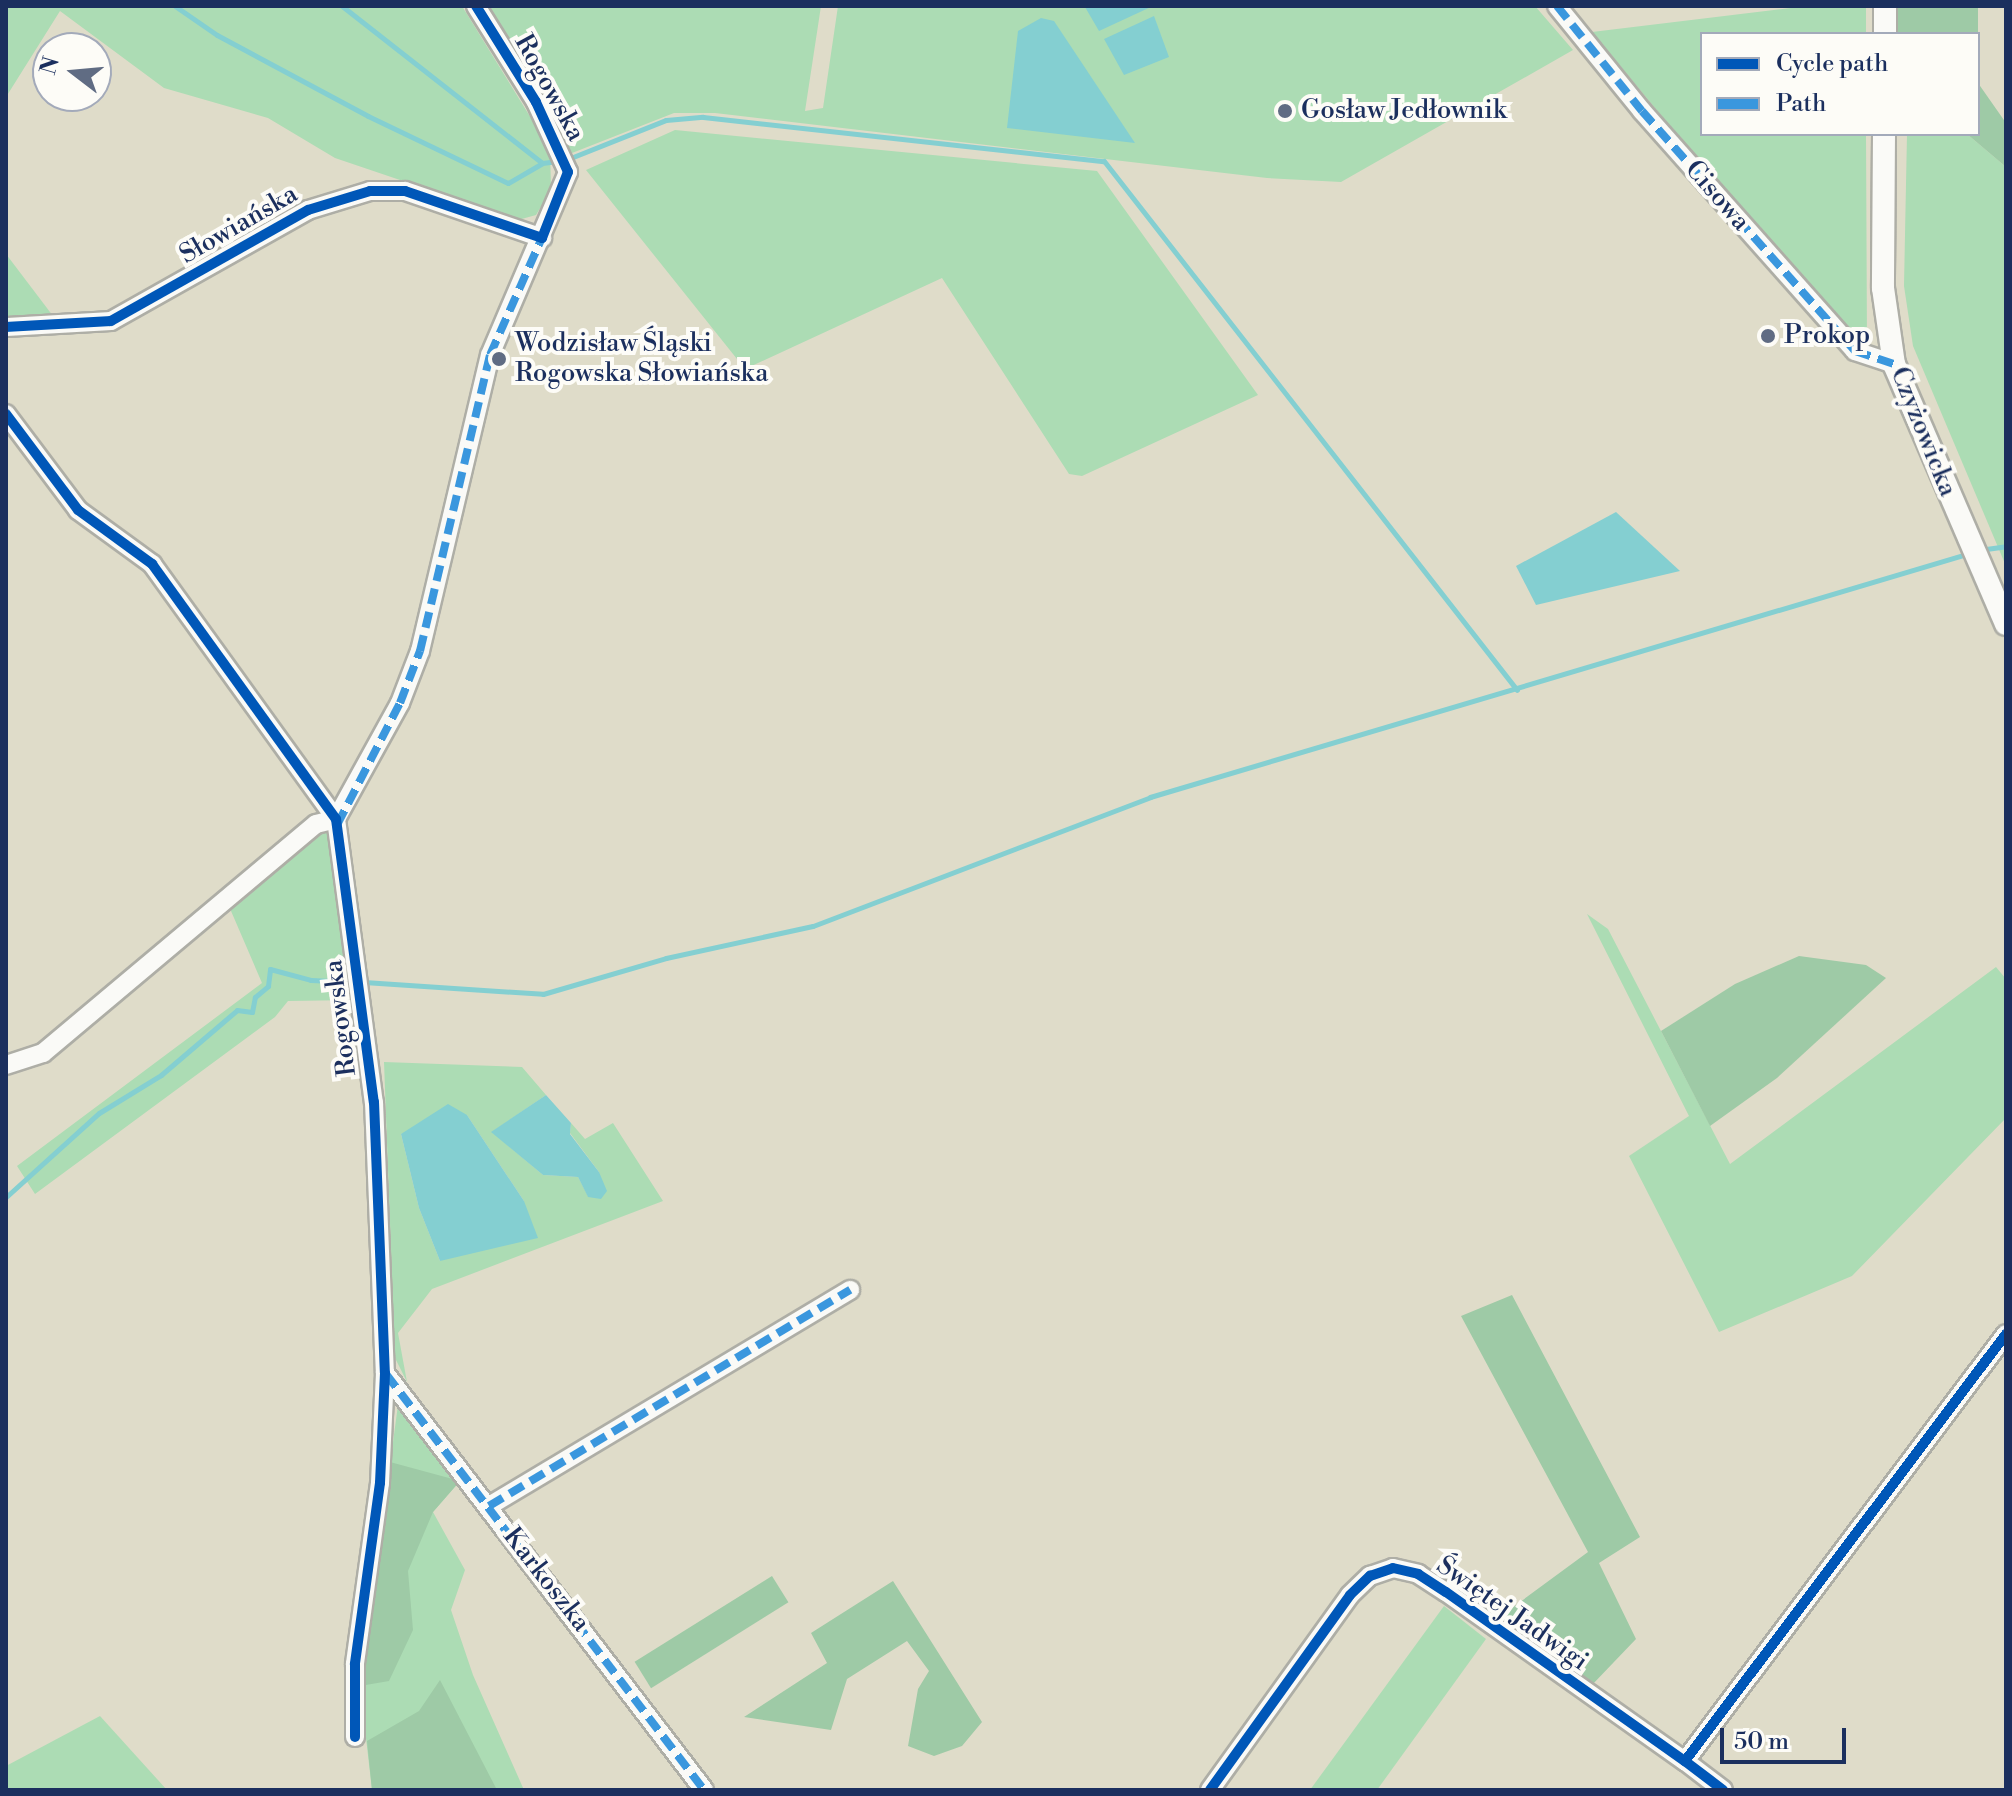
<!DOCTYPE html>
<meta charset="utf-8">
<style>
body{margin:0}
#map{position:relative;width:2012px;height:1796px;overflow:hidden;background:#dfdcc9;font-family:"Libre Bodoni",serif}
div>[style]{position:absolute}
.green>*{inset:0;background:#acdcb4}
.forest>*{inset:0;background:#9ecaa6;transform-origin:0 0}
.water>*{inset:0;background:#84cfd1}
.stream>*{height:5px;margin:-2.5px;padding:0 2.5px;transform-origin:2.5px;border-radius:2.5px;background:#84cfd1}
.roads{filter:drop-shadow(2px 0 #aeaea6) drop-shadow(-2px 0 #aeaea6) drop-shadow(0 2px #aeaea6) drop-shadow(0 -2px #aeaea6)}
.minor>*{height:18px;margin:-9px;padding:0 9px;transform-origin:9px;border-radius:9px;background:#fafaf7}
.tertiary>*{height:22px;margin:-11px;padding:0 11px;transform-origin:11px;border-radius:11px;background:#fafaf7}
.quiet>*{height:8px;margin-top:-4px;transform-origin:0;background:repeating-linear-gradient(90deg,#3a97de 0 16px,transparent 0 24px)}
.cycleway>*{height:10px;margin:-5px;padding:0 5px;transform-origin:5px;border-radius:5px;background:#0057b8}
.dots>*{width:22px;height:22px;translate:-50% -50%;box-sizing:border-box;border:4px solid #fdfcf7;border-radius:50%}
span{translate:-50% -50%;white-space:nowrap;text-align:center;line-height:1.15;-webkit-text-stroke:8px #fdfcf7;paint-order:stroke}
.street-label{font-size:26px;color:#1b2f5e}
.poi-label{font-size:26px;color:#1b2f5e}
.left{translate:0 -50%;text-align:left}
.frame{position:absolute;inset:0;border:8px solid #1b2f5e;pointer-events:none}
.legend{position:absolute;left:1700px;top:32px;width:280px;height:104px;box-sizing:border-box;background:#fdfcf7;border:2px solid #a3aaba;margin:0;padding:10px 14px;list-style:none;font-size:24px;color:#1b2f5e}
.legend li{display:flex;align-items:center;gap:16px;height:40px}
.legend b{width:40px;border:2px solid #a3aaba}
.north{position:absolute;left:32px;top:32px;width:80px;height:80px;box-sizing:border-box;background:#fdfcf7;border:2px solid #a3aaba;border-radius:50%;rotate:286deg;font-size:22px;font-weight:700;line-height:32px;text-align:center;color:#1b2f5e}
.north::after{content:'';display:block;margin:auto;width:28px;height:36px;background:#606c83;clip-path:polygon(50% 0,100% 100%,50% 72%,0 100%)}
.scale{position:absolute;left:1720px;top:1728px;width:126px;height:36px;box-sizing:border-box;border:4px solid #1b2f5e;border-top:0;padding-left:10px;font-size:24px;line-height:28px;white-space:nowrap;color:#1b2f5e;-webkit-text-stroke:6px #fdfcf7;paint-order:stroke}
</style>
<div id="map">
<div class="green">
<i style="clip-path:polygon(6px 6px,462px 6px,550px 149px,551px 190px,536px 215px,518px 220px,335px 158px,268px 118px,164px 88px,60px 11px,6px 97px)"></i>
<i style="clip-path:polygon(489px 6px,821px 6px,805px 111px,823px 108px,838px 6px,1535px 6px,1573px 50px,1341px 182px,1267px 178px,715px 113px,674px 113px,572px 153px)"></i>
<i style="clip-path:polygon(1808px 6px,1866px 6px,1866px 34px,1702px 34px,1702px 134px,1866px 134px,1867px 344px,1794px 276px,1592px 32px)"></i>
<i style="clip-path:polygon(675px 130px,1097px 171px,1258px 395px,1082px 476px,1069px 474px,942px 278px,745px 369px,586px 170px)"></i>
<i style="clip-path:polygon(1907px 134px,1967px 134px,2006px 167px,2006px 566px,1913px 346px,1904px 286px)"></i>
<i style="clip-path:polygon(6px 254px,53px 316px,6px 316px)"></i>
<i style="clip-path:polygon(329px 829px,354px 1000px,288px 1001px,275px 1017px,35px 1194px,17px 1166px,262px 983px,228px 904px,318px 831px)"></i>
<i style="clip-path:polygon(1587px 914px,1608px 929px,1730px 1164px,1996px 967px,2006px 979px,2006px 1118px,1852px 1276px,1719px 1332px,1629px 1156px,1689px 1116px)"></i>
<i style="clip-path:polygon(evenodd,384px 1062px,522px 1067px,546px 1095px,492px 1132px,543px 1175px,578px 1177px,588px 1196px,599px 1172px,570px 1133px,571px 1123px,585px 1139px,613px 1123px,663px 1201px,432px 1289px,398px 1333px,407px 1382px,395px 1358px,384px 1062px,467px 1115px,524px 1201px,440px 1261px,419px 1208px,401px 1134px,467px 1115px)"></i>
<i style="clip-path:polygon(398px 1405px,460px 1481px,433px 1512px,465px 1570px,451px 1610px,473px 1675px,524px 1790px,372px 1790px,360px 1686px)"></i>
<i style="clip-path:polygon(1444px 1606px,1486px 1639px,1377px 1790px,1310px 1790px)"></i>
<i style="clip-path:polygon(100px 1716px,167px 1790px,6px 1790px,6px 1766px)"></i>
</div>
<div class="forest">
<i style="left:1897px;top:6px;width:81px;height:28px"></i>
<i style="clip-path:polygon(1978px 83px,2006px 123px,2006px 167px,1967px 134px,1978px 134px)"></i>
<i style="clip-path:polygon(1799px 956px,1866px 965px,1886px 978px,1777px 1078px,1710px 1126px,1661px 1031px,1735px 984px)"></i>
<i style="clip-path:polygon(1512px 1295px,1640px 1537px,1599px 1563px,1636px 1639px,1591px 1686px,1497px 1619px,1588px 1552px,1461px 1316px)"></i>
<i style="clip-path:polygon(390px 1462px,460px 1481px,433px 1512px,408px 1571px,413px 1630px,389px 1681px,360px 1686px)"></i>
<i style="left:772px;top:1576px;width:31px;height:162px;rotate:58deg"></i>
<i style="clip-path:polygon(893px 1581px,982px 1722px,962px 1746px,934px 1756px,908px 1746px,918px 1689px,929px 1671px,907px 1641px,847px 1679px,831px 1730px,744px 1717px,827px 1663px,811px 1633px)"></i>
<i style="clip-path:polygon(440px 1680px,497px 1790px,372px 1790px,367px 1741px,419px 1711px)"></i>
</div>
<div class="water">
<i style="clip-path:polygon(1153px 6px,1099px 31px,1085px 7px,1087px 6px)"></i>
<i style="clip-path:polygon(1154px 16px,1169px 57px,1124px 75px,1104px 39px)"></i>
<i style="clip-path:polygon(1041px 18px,1054px 21px,1135px 143px,1007px 128px,1018px 31px)"></i>
<i style="clip-path:polygon(1616px 512px,1680px 571px,1536px 605px,1516px 566px)"></i>
<i style="clip-path:polygon(546px 1095px,571px 1123px,570px 1134px,599px 1172px,607px 1191px,601px 1199px,588px 1197px,578px 1177px,543px 1175px,491px 1132px)"></i>
<i style="clip-path:polygon(448px 1104px,467px 1115px,524px 1201px,538px 1238px,440px 1261px,419px 1208px,401px 1134px)"></i>
</div>
<div class="stream">
<i style="left:175px;top:6px;width:51px;rotate:34.6deg"></i>
<i style="left:217px;top:35px;width:171px;rotate:28.2deg"></i>
<i style="left:368px;top:116px;width:155px;rotate:25.6deg"></i>
<i style="left:508px;top:183px;width:39px;rotate:-30deg"></i>
<i style="left:342px;top:6px;width:254px;rotate:38.1deg"></i>
<i style="left:542px;top:163px;width:16px;rotate:-7deg"></i>
<i style="left:568px;top:159px;width:105px;rotate:-21.7deg"></i>
<i style="left:666px;top:120px;width:37px;rotate:-5deg"></i>
<i style="left:703px;top:117px;width:403px;rotate:6.3deg"></i>
<i style="left:1104px;top:161px;width:671px;rotate:52.02deg"></i>
<i style="left:1979px;top:550px;width:27px;rotate:-8deg"></i>
<i style="left:364px;top:982px;width:179px;rotate:3.8deg"></i>
<i style="left:543px;top:994px;width:128px;rotate:-16.3deg"></i>
<i style="left:666px;top:958px;width:150px;rotate:-12.3deg"></i>
<i style="left:813px;top:926px;width:361px;rotate:-20.9deg"></i>
<i style="left:1150px;top:797px;width:856px;rotate:-16.57deg"></i>
<i style="left:6px;top:1197px;width:125px;rotate:-42.1deg"></i>
<i style="left:99px;top:1113px;width:73px;rotate:-31.5deg"></i>
<i style="left:161px;top:1075px;width:100px;rotate:-40.5deg"></i>
<i style="left:237px;top:1010px;width:15px;rotate:8deg"></i>
<i style="left:252px;top:1012px;width:15px;rotate:-79deg"></i>
<i style="left:255px;top:997px;width:17px;rotate:-40deg"></i>
<i style="left:268px;top:986px;width:17px;rotate:-83deg"></i>
<i style="left:270px;top:969px;width:42px;rotate:15deg"></i>
<i style="left:311px;top:980px;width:43px;rotate:2.7deg"></i>
</div>
<div class="roads">
<div class="minor">
<i style="left:1557px;top:6px;width:135px;rotate:51deg"></i>
<i style="left:1642px;top:111px;width:321px;rotate:48.4deg"></i>
<i style="left:1855px;top:351px;width:41px;rotate:18.4deg"></i>
<i style="left:6px;top:327px;width:105px;rotate:-3.3deg"></i>
<i style="left:111px;top:321px;width:226px;rotate:-29.4deg"></i>
<i style="left:308px;top:210px;width:65px;rotate:-17deg"></i>
<i style="left:370px;top:191px;width:35px"></i>
<i style="left:405px;top:191px;width:145px;rotate:18.9deg"></i>
<i style="left:6px;top:414px;width:120px;rotate:53.1deg"></i>
<i style="left:78px;top:510px;width:92px;rotate:36.1deg"></i>
<i style="left:152px;top:564px;width:314px;rotate:54.2deg"></i>
<i style="left:336px;top:819px;width:286px;rotate:82.4deg"></i>
<i style="left:374px;top:1102px;width:271px;rotate:87.7deg"></i>
<i style="left:385px;top:1373px;width:110px;rotate:92.6deg"></i>
<i style="left:380px;top:1483px;width:183px;rotate:97.9deg"></i>
<i style="left:355px;top:1664px;width:73px;rotate:90deg"></i>
<i style="left:6px;top:1065px;width:39px;rotate:-18deg"></i>
<i style="left:43px;top:1053px;width:356px;rotate:-40deg"></i>
<i style="left:316px;top:824px;width:21px;rotate:-14deg"></i>
<i style="left:336px;top:819px;width:132px;rotate:-61.1deg"></i>
<i style="left:400px;top:703px;width:56px;rotate:-69deg"></i>
<i style="left:420px;top:651px;width:304px;rotate:-76.7deg"></i>
<i style="left:490px;top:355px;width:199px;rotate:-66.9deg"></i>
<i style="left:568px;top:172px;width:77px;rotate:-114.6deg"></i>
<i style="left:536px;top:102px;width:113px;rotate:-122deg"></i>
<i style="left:385px;top:1373px;width:525px;rotate:52.58deg"></i>
<i style="left:489px;top:1506px;width:421px;rotate:-30.9deg"></i>
<i style="left:1210px;top:1790px;width:240px;rotate:-54.3deg"></i>
<i style="left:1350px;top:1595px;width:28px;rotate:-44deg"></i>
<i style="left:1370px;top:1576px;width:24px;rotate:-19deg"></i>
<i style="left:1393px;top:1568px;width:26px;rotate:13deg"></i>
<i style="left:1418px;top:1574px;width:33px;rotate:33deg"></i>
<i style="left:1446px;top:1592px;width:293px;rotate:35.3deg"></i>
<i style="left:1723px;top:1790px;width:48px;rotate:-142.7deg"></i>
<i style="left:1685px;top:1761px;width:534px;rotate:-53.07deg"></i>
</div>
<div class="tertiary">
<i style="left:1885px;top:34px;width:28px;rotate:-90deg"></i>
<i style="left:1884px;top:134px;width:154px;rotate:90.4deg"></i>
<i style="left:1883px;top:288px;width:77px;rotate:81.8deg"></i>
<i style="left:1894px;top:364px;width:283px;rotate:66.7deg"></i>
</div>
</div>
<div class="quiet">
<i style="left:1557px;top:6px;width:135px;rotate:51deg"></i>
<i style="left:1642px;top:111px;width:321px;rotate:48.4deg"></i>
<i style="left:1855px;top:351px;width:41px;rotate:18.4deg"></i>
<i style="left:337px;top:825px;width:137px;rotate:-62.7deg"></i>
<i style="left:400px;top:703px;width:56px;rotate:-69deg"></i>
<i style="left:420px;top:651px;width:304px;rotate:-76.7deg"></i>
<i style="left:490px;top:355px;width:133px;rotate:-66.1deg"></i>
<i style="left:386px;top:1374px;width:524px;rotate:52.6deg"></i>
<i style="left:489px;top:1506px;width:421px;rotate:-30.9deg"></i>
</div>
<div class="cycleway">
<i style="left:6px;top:327px;width:105px;rotate:-3.3deg"></i>
<i style="left:111px;top:321px;width:226px;rotate:-29.4deg"></i>
<i style="left:308px;top:210px;width:65px;rotate:-17deg"></i>
<i style="left:370px;top:191px;width:35px"></i>
<i style="left:405px;top:191px;width:145px;rotate:18.9deg"></i>
<i style="left:542px;top:238px;width:71px;rotate:-68.5deg"></i>
<i style="left:568px;top:172px;width:77px;rotate:-114.6deg"></i>
<i style="left:536px;top:102px;width:113px;rotate:-122deg"></i>
<i style="left:6px;top:414px;width:120px;rotate:53.1deg"></i>
<i style="left:78px;top:510px;width:92px;rotate:36.1deg"></i>
<i style="left:152px;top:564px;width:314px;rotate:54.2deg"></i>
<i style="left:336px;top:819px;width:286px;rotate:82.4deg"></i>
<i style="left:374px;top:1102px;width:271px;rotate:87.7deg"></i>
<i style="left:385px;top:1373px;width:110px;rotate:92.6deg"></i>
<i style="left:380px;top:1483px;width:183px;rotate:97.9deg"></i>
<i style="left:355px;top:1664px;width:73px;rotate:90deg"></i>
<i style="left:1210px;top:1790px;width:240px;rotate:-54.3deg"></i>
<i style="left:1350px;top:1595px;width:28px;rotate:-44deg"></i>
<i style="left:1370px;top:1576px;width:24px;rotate:-19deg"></i>
<i style="left:1393px;top:1568px;width:26px;rotate:13deg"></i>
<i style="left:1418px;top:1574px;width:33px;rotate:33deg"></i>
<i style="left:1446px;top:1592px;width:293px;rotate:35.3deg"></i>
<i style="left:1723px;top:1790px;width:48px;rotate:-142.7deg"></i>
<i style="left:1685px;top:1761px;width:534px;rotate:-53.07deg"></i>
</div>
<div class="dots">
<i style="left:1285px;top:111px;background:#606c83"></i>
<i style="left:1768px;top:336px;background:#606c83"></i>
<i style="left:499px;top:359px;background:#606c83"></i>
</div>
<div class="street-label">
<span style="left:549px;top:88px;rotate:61deg">Rogowska</span>
<span style="left:1717px;top:196px;rotate:49deg">Cisowa</span>
<span style="left:239px;top:225px;rotate:-30deg">Słowiańska</span>
<span style="left:1923px;top:432px;rotate:68deg">Czyżowicka</span>
<span style="left:341px;top:1018px;rotate:-97deg">Rogowska</span>
<span style="left:546px;top:1580px;rotate:52deg">Karkoszka</span>
<span style="left:1512px;top:1614px;rotate:35deg">Świętej Jadwigi</span>
</div>
<div class="poi-label">
<span class="left" style="left:1301px;top:111px">Gosław Jedłownik</span>
<span class="left" style="left:1784px;top:336px">Prokop</span>
<span class="left" style="left:515px;top:359px">Wodzisław Śląski<br>Rogowska Słowiańska</span>
</div>
<div class="frame"></div>
<ul class="legend">
<li><b style="height:10px;background:#0057b8"></b>Cycle path</li>
<li><b style="height:10px;background:#3a97de"></b>Path</li>
</ul>
<div class="north">N</div>
<div class="scale">50 m</div>
</div>
